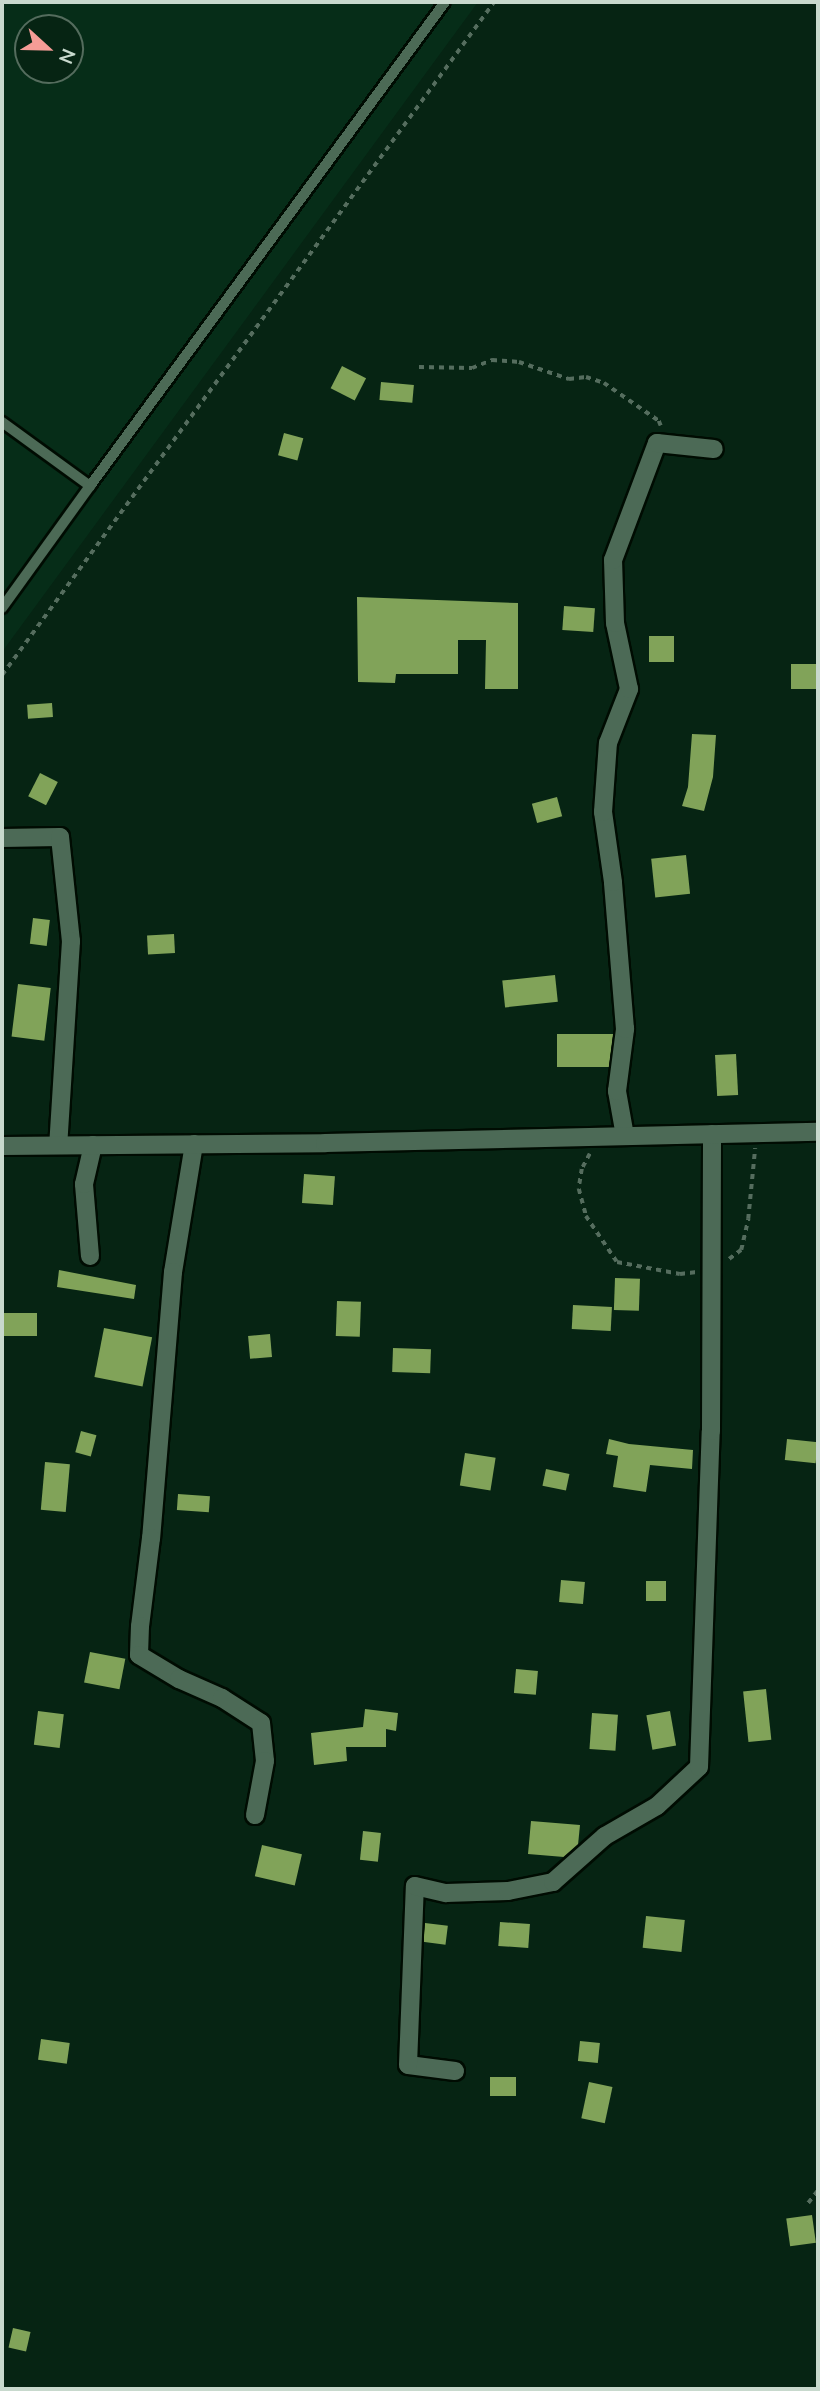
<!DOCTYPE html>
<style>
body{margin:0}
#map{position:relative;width:820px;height:2391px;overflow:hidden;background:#062413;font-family:"Nunito Sans",sans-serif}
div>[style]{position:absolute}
.built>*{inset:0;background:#062d18}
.building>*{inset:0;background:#81a359;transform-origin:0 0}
.path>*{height:3.5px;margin-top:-1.75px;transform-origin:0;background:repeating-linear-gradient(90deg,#556d5e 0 5px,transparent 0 10px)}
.roads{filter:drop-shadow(2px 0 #000c02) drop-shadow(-2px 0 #000c02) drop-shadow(0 2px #000c02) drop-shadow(0 -2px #000c02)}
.service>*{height:10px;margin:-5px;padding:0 5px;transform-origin:5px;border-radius:5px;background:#4c6a56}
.minor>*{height:18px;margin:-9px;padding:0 9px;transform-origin:9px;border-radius:9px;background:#4c6a56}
.tertiary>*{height:18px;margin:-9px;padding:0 9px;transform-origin:9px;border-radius:9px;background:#4c6a56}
span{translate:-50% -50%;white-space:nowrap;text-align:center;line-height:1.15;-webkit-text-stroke:7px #062413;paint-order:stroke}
.frame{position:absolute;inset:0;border:4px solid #c8d9cd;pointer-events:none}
.north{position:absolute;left:14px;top:14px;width:70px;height:70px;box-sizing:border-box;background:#062413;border:2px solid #546c5d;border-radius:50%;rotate:112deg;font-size:19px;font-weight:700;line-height:28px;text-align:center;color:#c8d9cd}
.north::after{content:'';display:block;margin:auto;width:24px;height:32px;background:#f59c96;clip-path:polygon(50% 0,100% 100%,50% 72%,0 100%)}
</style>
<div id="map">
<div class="built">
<i style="clip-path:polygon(evenodd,2px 2px,478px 2px,2px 652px,2px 2px,28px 28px,70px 28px,70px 70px,28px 70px,28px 28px)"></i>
</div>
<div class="building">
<i style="left:342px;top:366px;width:27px;height:25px;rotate:27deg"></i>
<i style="left:381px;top:382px;width:33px;height:18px;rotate:5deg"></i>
<i style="left:284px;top:433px;width:20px;height:23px;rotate:15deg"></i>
<i style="clip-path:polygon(357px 597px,518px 603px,518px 689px,485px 689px,486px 640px,458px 640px,458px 674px,396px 674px,395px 683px,358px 682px)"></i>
<i style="left:564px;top:606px;width:31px;height:24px;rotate:4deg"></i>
<i style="left:649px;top:636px;width:25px;height:26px"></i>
<i style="left:818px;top:664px;width:25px;height:27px;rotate:90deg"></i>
<i style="left:52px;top:703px;width:14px;height:25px;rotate:86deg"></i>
<i style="clip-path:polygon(692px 734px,716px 735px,713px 777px,704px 811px,682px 806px,688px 787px)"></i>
<i style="left:40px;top:773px;width:20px;height:26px;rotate:27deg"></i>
<i style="left:557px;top:797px;width:20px;height:26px;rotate:75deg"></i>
<i style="left:686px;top:855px;width:39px;height:35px;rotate:84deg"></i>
<i style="left:33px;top:918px;width:17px;height:26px;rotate:7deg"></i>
<i style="left:174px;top:934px;width:19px;height:27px;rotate:87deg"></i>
<i style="left:555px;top:975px;width:27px;height:53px;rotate:84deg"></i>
<i style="left:18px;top:984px;width:33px;height:53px;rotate:7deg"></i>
<i style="left:557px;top:1034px;width:56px;height:33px"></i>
<i style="left:736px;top:1054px;width:41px;height:21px;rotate:87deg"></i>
<i style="left:304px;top:1174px;width:31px;height:29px;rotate:4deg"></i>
<i style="clip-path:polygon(59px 1270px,136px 1285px,134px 1299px,57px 1287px)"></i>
<i style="left:615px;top:1278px;width:25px;height:32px;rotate:2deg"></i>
<i style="left:337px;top:1301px;width:24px;height:35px;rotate:2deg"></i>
<i style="left:573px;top:1305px;width:39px;height:24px;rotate:3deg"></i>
<i style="left:4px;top:1313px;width:33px;height:23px"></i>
<i style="left:104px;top:1328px;width:49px;height:50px;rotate:11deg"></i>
<i style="left:270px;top:1334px;width:23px;height:22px;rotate:85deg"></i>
<i style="left:393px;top:1348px;width:38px;height:24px;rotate:2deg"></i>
<i style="left:81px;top:1431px;width:16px;height:22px;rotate:15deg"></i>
<i style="clip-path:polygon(609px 1439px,629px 1444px,693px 1450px,692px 1469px,650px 1465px,646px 1492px,613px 1487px,618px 1456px,606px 1454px)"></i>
<i style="left:787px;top:1439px;width:31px;height:21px;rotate:6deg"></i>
<i style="left:465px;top:1453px;width:31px;height:33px;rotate:9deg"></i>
<i style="left:45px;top:1462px;width:25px;height:48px;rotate:5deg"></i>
<i style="left:546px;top:1469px;width:24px;height:17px;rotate:12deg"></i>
<i style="left:178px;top:1494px;width:32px;height:16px;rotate:4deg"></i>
<i style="left:561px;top:1580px;width:24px;height:22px;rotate:5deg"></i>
<i style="left:646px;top:1581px;width:20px;height:20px"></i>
<i style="left:90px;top:1652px;width:36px;height:31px;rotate:11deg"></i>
<i style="left:516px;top:1669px;width:22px;height:24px;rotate:5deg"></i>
<i style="left:766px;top:1689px;width:51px;height:23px;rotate:84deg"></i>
<i style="clip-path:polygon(365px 1709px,398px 1713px,396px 1731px,386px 1729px,386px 1747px,346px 1747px,347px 1761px,314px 1765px,311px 1733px,363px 1727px)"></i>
<i style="left:38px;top:1711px;width:26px;height:34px;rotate:7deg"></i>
<i style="left:670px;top:1711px;width:35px;height:24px;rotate:80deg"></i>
<i style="left:592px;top:1713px;width:26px;height:36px;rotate:4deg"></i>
<i style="clip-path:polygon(531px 1821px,580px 1825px,578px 1845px,564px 1857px,528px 1854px)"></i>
<i style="left:363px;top:1831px;width:18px;height:29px;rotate:6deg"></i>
<i style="left:262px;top:1845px;width:41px;height:32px;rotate:13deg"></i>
<i style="left:646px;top:1916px;width:39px;height:32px;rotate:6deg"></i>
<i style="left:500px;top:1922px;width:30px;height:24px;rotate:4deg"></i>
<i style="left:425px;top:1923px;width:23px;height:19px;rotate:7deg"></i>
<i style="left:41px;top:2039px;width:29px;height:21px;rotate:8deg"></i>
<i style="left:580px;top:2041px;width:20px;height:20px;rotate:6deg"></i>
<i style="left:516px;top:2077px;width:19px;height:26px;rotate:90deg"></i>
<i style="left:589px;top:2082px;width:24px;height:37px;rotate:12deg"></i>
<i style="left:812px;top:2215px;width:28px;height:26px;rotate:82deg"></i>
<i style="left:13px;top:2328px;width:18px;height:20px;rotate:13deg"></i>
</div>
<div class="path">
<i style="left:419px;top:367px;width:53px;rotate:1.1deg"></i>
<i style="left:472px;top:368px;width:22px;rotate:-22deg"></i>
<i style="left:492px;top:360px;width:27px;rotate:4deg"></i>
<i style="left:519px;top:362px;width:53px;rotate:18.8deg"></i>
<i style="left:569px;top:379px;width:17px;rotate:-7deg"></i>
<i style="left:586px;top:377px;width:19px;rotate:18deg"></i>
<i style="left:604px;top:383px;width:67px;rotate:34.6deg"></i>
<i style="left:659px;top:421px;width:5px;rotate:68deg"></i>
<i style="left:2px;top:675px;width:834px;rotate:-53.83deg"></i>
<i style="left:590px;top:1154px;width:17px;rotate:118deg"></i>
<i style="left:582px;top:1169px;width:20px;rotate:99deg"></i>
<i style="left:579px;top:1189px;width:28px;rotate:75deg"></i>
<i style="left:586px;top:1216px;width:55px;rotate:56deg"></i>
<i style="left:617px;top:1262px;width:64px;rotate:10.8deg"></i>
<i style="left:680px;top:1274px;width:17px;rotate:-7deg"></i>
<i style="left:729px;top:1259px;width:15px;rotate:-37deg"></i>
<i style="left:741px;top:1250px;width:32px;rotate:-77deg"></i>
<i style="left:748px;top:1219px;width:71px;rotate:-84.4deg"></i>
<i style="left:808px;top:2203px;width:16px;rotate:-52deg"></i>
</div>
<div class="roads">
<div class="service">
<i style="left:2px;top:422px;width:109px;rotate:36deg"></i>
<i style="left:90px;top:486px;width:600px;rotate:-53.74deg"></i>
<i style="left:2px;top:608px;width:150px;rotate:-54.2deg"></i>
</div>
<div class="minor">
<i style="left:2px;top:838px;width:58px;rotate:-1deg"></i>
<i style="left:60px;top:837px;width:105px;rotate:84deg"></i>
<i style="left:71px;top:941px;width:204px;rotate:93.6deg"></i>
<i style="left:625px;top:1136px;width:46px;rotate:-100.1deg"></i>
<i style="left:617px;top:1091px;width:63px;rotate:-82.6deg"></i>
<i style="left:625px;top:1029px;width:147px;rotate:-94.7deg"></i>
<i style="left:613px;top:882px;width:71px;rotate:-98.1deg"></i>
<i style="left:603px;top:812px;width:69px;rotate:-85.9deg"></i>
<i style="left:608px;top:743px;width:58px;rotate:-68.7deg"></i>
<i style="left:629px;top:689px;width:67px;rotate:-102deg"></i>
<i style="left:615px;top:623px;width:63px;rotate:-91.8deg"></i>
<i style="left:613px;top:560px;width:125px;rotate:-69.4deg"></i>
<i style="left:657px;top:443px;width:57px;rotate:6deg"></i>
<i style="left:194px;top:1144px;width:130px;rotate:99.3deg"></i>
<i style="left:173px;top:1272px;width:267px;rotate:94.7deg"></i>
<i style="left:151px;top:1538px;width:89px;rotate:97.1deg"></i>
<i style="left:140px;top:1626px;width:29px;rotate:92deg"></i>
<i style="left:139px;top:1655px;width:47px;rotate:31deg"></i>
<i style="left:179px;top:1679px;width:47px;rotate:23.8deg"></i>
<i style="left:222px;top:1698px;width:46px;rotate:32.7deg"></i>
<i style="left:261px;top:1723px;width:38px;rotate:84deg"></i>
<i style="left:265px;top:1761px;width:55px;rotate:100.5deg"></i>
<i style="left:90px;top:1256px;width:72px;rotate:-94.8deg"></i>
<i style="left:84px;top:1184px;width:40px;rotate:-77deg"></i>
<i style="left:455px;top:2071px;width:47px;rotate:-172.7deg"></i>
<i style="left:408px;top:2065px;width:179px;rotate:-87.8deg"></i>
<i style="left:415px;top:1886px;width:32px;rotate:13deg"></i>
<i style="left:446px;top:1893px;width:62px;rotate:-1.8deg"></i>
<i style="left:508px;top:1891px;width:46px;rotate:-11.3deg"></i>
<i style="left:553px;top:1882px;width:69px;rotate:-41.5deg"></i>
<i style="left:605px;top:1836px;width:60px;rotate:-30deg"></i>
<i style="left:657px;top:1806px;width:57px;rotate:-42.9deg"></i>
<i style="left:699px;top:1767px;width:336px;rotate:-88deg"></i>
<i style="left:711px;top:1431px;width:297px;rotate:-89.8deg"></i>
</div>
<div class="tertiary">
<i style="left:2px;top:1146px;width:323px;rotate:-0.5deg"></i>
<i style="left:325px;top:1143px;width:493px;rotate:-1.3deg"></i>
</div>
</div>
<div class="frame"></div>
<div class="north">N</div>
</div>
